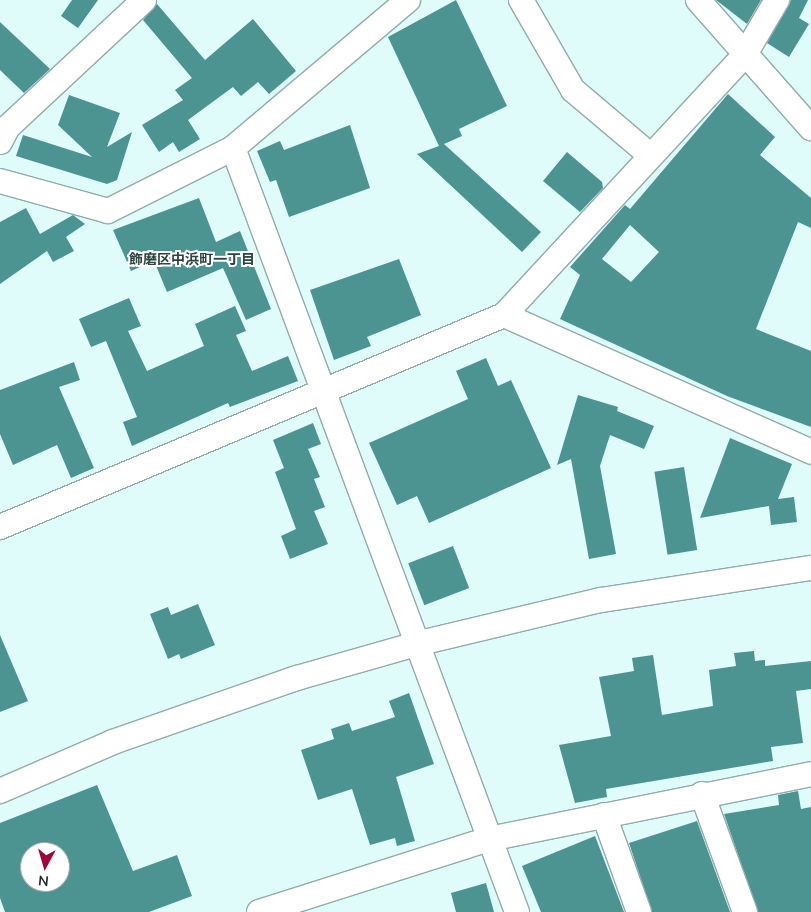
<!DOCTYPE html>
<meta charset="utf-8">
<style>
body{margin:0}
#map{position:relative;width:811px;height:912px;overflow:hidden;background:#dffcfa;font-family:Mulish,"Noto Sans JP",sans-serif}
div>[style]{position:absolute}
.building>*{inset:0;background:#4b9491;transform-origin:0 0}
.roads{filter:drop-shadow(1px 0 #91acab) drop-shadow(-1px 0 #91acab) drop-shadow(0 1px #91acab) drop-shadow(0 -1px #91acab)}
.minor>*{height:24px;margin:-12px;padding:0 12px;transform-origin:12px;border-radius:12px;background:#fff}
span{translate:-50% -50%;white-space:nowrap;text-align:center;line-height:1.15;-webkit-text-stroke:4px #fff;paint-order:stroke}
.neighbourhood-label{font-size:14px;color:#2c4443;font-weight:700}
.north{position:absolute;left:20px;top:842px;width:50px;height:50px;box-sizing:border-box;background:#fff;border:1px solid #a5aaaa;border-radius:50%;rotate:186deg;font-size:14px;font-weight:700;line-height:20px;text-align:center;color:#1f2a2a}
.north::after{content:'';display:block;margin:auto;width:18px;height:22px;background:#a1023a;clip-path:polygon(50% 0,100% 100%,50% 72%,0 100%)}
</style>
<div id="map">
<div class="building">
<i style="clip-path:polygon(72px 0,98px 0,78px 28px,61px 16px)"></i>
<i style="clip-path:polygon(456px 0,507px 106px,459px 129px,462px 136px,444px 144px,541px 232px,522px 252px,417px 154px,439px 146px,388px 37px)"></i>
<i style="clip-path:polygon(716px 0,761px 0,747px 24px)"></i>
<i style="clip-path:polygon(791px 0,808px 0,799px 18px,809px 24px,789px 57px,767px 43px)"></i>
<i style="clip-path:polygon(157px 4px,205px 60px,253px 19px,296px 71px,269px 94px,258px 82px,241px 96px,233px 87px,188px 120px,200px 139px,179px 152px,173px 142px,159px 152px,142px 125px,183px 100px,175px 90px,192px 78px,143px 20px)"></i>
<i style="clip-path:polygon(0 22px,50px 69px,24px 93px,0 70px)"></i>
<i style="clip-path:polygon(evenodd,728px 94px,775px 137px,760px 155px,811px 198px,811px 228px,798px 222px,756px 329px,811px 351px,811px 427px,727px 396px,560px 319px,580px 275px,570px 267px,625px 205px,630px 209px,728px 94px,630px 225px,659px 252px,631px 282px,602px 259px,630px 225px)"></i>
<i style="clip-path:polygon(69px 95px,120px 113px,107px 147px,132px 132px,117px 180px,107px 184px,16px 156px,23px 135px,92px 157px,58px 125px)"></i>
<i style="clip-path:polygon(350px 125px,370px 188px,289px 217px,276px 180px,270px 182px,257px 151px,280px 141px,284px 150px)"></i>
<i style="clip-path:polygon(567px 152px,602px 182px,603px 188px,580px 212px,543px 181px)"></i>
<i style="clip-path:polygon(199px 198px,216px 242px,240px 231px,271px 309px,246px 320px,223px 268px,167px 292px,154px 261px,131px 271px,113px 230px)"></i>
<i style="clip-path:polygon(26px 208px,40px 234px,73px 215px,85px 224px,66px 237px,74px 251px,53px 262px,47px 251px,0 284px,0 222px)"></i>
<i style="clip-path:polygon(399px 259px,421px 315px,367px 337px,371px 346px,334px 360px,310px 290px)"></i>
<i style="clip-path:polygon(129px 298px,141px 326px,128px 331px,147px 371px,204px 346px,195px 324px,235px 306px,246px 331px,236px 335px,252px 371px,288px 356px,298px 381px,230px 407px,228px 403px,132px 446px,123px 422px,137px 417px,106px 341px,91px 347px,79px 319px)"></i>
<i style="clip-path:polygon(486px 358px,498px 386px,511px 380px,551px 468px,429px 523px,417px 496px,397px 505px,369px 443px,468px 399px,456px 371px)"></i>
<i style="clip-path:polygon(74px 362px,80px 380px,59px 387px,94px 468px,71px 478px,57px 445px,13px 465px,0 434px,0 390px)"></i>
<i style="clip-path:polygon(578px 395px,618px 407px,617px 411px,654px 426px,644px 449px,610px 435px,600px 466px,616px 554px,589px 559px,571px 459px,557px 465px)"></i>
<i style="clip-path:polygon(313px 423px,321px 444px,308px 449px,320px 477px,314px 479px,325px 507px,314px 511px,328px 544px,290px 559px,281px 536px,296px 529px,275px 472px,284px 468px,273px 440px)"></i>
<i style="clip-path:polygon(730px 438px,792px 464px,778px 499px,794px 497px,797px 522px,771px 525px,769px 506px,700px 518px)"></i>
<i style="left:684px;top:467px;width:84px;height:30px;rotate:81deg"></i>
<i style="left:453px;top:546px;width:45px;height:48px;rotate:69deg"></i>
<i style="clip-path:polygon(198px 604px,215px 645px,181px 659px,179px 654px,168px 659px,150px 614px,168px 607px,171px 615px)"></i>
<i style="clip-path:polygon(0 635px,28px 701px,0 712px)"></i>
<i style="clip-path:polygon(754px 651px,755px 661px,765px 660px,765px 666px,811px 661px,811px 689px,796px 691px,803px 743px,771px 747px,773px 761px,606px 789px,607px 797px,575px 803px,559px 745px,611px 736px,599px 677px,634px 671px,632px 658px,653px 655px,662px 715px,713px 706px,709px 670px,736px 666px,734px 653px)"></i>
<i style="clip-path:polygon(409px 693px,434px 764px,396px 777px,415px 841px,397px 846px,395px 838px,370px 845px,352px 789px,318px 800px,301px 750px,334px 739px,331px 729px,349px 723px,352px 731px,395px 717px,389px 701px)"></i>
<i style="clip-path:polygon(evenodd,97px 785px,133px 871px,177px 855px,192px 896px,149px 912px,5px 912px,0 898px,0 823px,97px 785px,30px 852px,60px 852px,60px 882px,30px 882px,30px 852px)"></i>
<i style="clip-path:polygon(798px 791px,801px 809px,811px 807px,811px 912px,758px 912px,724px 814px,779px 805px,778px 795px)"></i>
<i style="clip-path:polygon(697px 821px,730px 912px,652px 912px,629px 843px)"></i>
<i style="clip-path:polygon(595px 836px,624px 912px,541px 912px,522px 866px)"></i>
<i style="clip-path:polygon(486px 883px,494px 912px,456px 912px,451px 893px)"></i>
</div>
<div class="roads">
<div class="minor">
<i style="left:521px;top:0;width:104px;rotate:60deg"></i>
<i style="left:573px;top:90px;width:102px;rotate:40.2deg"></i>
<i style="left:698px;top:0;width:171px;rotate:48.6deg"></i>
<i style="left:0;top:142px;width:17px;rotate:-62deg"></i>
<i style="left:8px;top:127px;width:186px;rotate:-43deg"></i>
<i style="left:233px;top:148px;width:815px;rotate:69.61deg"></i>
<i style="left:0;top:181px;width:112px;rotate:15.5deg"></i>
<i style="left:108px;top:211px;width:140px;rotate:-26.7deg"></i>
<i style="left:233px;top:148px;width:229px;rotate:-40.2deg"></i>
<i style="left:504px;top:315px;width:353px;rotate:-47.2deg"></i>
<i style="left:744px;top:56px;width:65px;rotate:-59.5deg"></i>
<i style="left:0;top:527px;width:547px;rotate:-22.81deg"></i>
<i style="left:504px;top:315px;width:336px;rotate:24deg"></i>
<i style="left:0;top:791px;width:123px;rotate:-23.4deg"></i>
<i style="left:113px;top:742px;width:195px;rotate:-19.2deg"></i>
<i style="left:297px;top:678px;width:124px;rotate:-15.9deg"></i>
<i style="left:416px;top:644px;width:190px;rotate:-13.4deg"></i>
<i style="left:601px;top:600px;width:212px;rotate:-8.7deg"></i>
<i style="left:702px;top:794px;width:126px;rotate:70deg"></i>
<i style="left:604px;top:815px;width:103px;rotate:70.2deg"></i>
<i style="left:259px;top:912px;width:241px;rotate:-17.6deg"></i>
<i style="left:489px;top:839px;width:328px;rotate:-11.4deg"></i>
</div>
</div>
<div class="neighbourhood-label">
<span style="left:192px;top:259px">飾磨区中浜町一丁目</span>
</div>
<div class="north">N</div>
</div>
